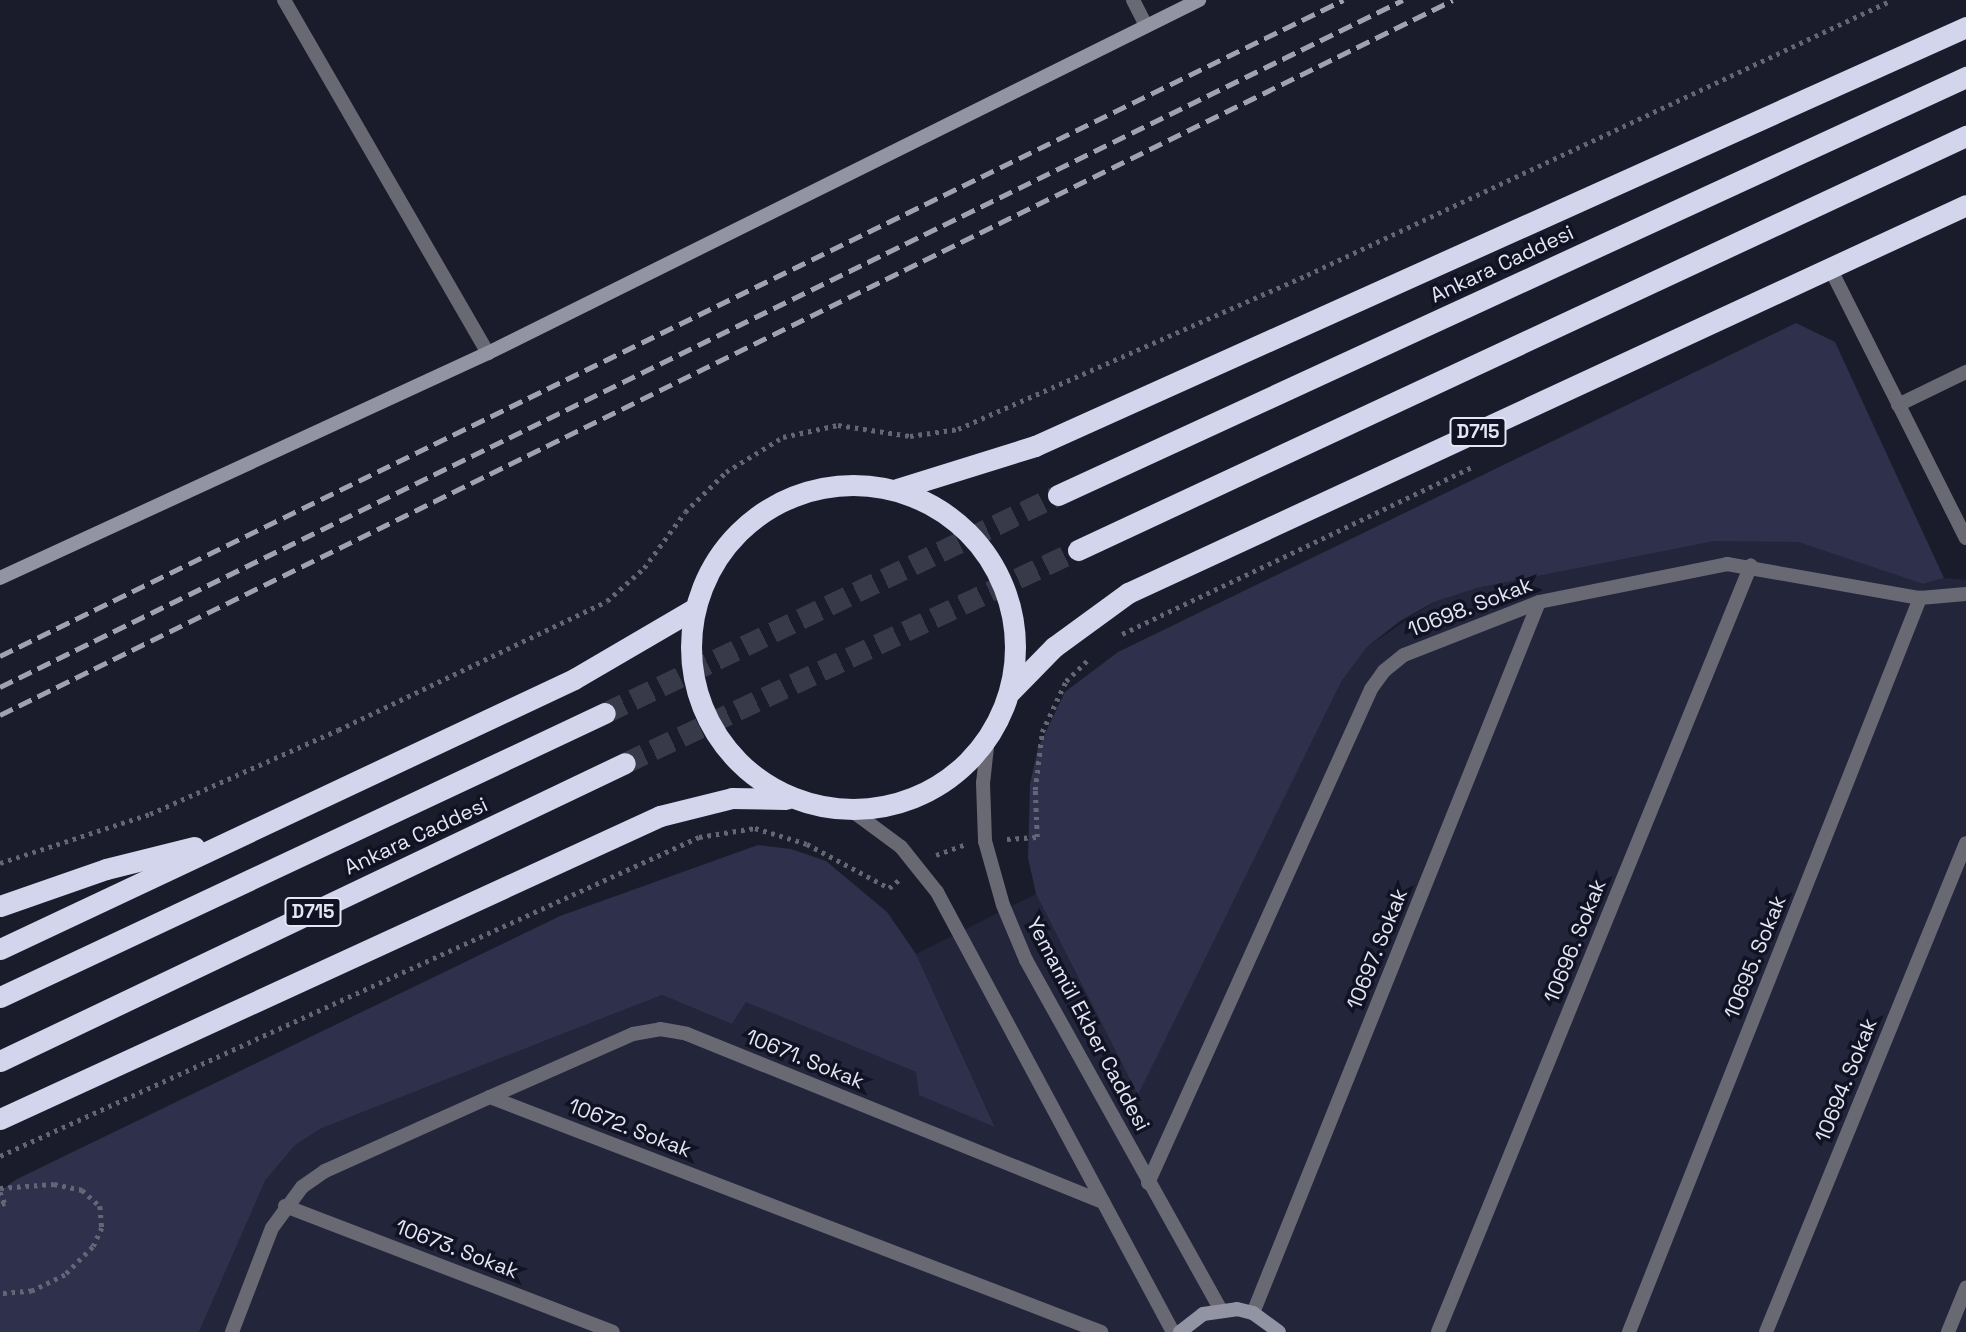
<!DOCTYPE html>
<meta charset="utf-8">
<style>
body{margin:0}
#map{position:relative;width:1966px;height:1332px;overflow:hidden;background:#1a1c2c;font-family:"Space Grotesk",sans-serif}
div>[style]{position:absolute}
.built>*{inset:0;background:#23253b}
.green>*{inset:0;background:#2e304c}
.highway-tunnel>*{height:21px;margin-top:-10.5px;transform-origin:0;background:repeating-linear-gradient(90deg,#383a4a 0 21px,transparent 0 31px)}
.path>*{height:4.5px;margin-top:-2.25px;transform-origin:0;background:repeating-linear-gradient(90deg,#646675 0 3.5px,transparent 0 8.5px)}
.lane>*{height:14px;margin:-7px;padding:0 7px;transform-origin:7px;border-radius:7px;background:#686972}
.street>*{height:14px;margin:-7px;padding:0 7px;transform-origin:7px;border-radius:7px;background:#686972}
.secondary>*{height:14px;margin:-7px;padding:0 7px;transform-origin:7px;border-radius:7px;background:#9294a3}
.highway>*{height:21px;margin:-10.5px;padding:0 10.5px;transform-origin:10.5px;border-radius:10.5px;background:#d2d5ec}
.highway>.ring{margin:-10.5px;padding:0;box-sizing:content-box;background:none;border:21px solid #d2d5ec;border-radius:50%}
.rail>*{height:5px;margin-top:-2.5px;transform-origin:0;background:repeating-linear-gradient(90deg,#a0a2af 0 14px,transparent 0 21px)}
span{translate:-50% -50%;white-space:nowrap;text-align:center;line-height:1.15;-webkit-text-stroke:7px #111223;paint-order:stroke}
.shield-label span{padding:2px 5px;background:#111223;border:2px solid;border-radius:5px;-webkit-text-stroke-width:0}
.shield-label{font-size:19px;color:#e4e6f2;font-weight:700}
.street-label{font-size:21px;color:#e4e6f2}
</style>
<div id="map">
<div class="built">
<i style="clip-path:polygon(1762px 538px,1798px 542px,1923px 584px,1944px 578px,1966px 580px,1966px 1332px,199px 1332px,265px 1181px,295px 1145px,322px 1128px,662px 995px,732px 1024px,746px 1001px,916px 1072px,995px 1126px,916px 954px,1036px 894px,1138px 1094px,1309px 741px,1341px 682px,1367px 647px,1434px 602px,1477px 588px,1715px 541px)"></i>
</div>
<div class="green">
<i style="clip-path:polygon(1796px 323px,1835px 342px,1944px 578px,1923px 584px,1798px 542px,1715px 541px,1477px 588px,1434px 602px,1400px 621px,1367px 647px,1341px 682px,1138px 1095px,1036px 894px,1028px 858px,1030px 784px,1038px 748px,1065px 692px,1118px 652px)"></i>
<i style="clip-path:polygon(758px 845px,791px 849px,826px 861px,887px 912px,916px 954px,995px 1127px,919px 1095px,916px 1072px,746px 1002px,732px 1024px,662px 995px,322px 1128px,295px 1145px,265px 1181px,199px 1332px,0 1332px,0 1191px,17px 1179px,560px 916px)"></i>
</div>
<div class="highway-tunnel">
<i style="left:605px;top:713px;width:503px;rotate:-25.7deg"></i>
<i style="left:625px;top:763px;width:501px;rotate:-25.18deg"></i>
</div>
<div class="path">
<i style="left:1122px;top:634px;width:390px;rotate:-25.5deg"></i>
<i style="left:1007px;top:839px;width:30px;rotate:-4deg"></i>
<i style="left:1037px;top:837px;width:47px;rotate:-92.4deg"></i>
<i style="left:1035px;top:790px;width:58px;rotate:-83.1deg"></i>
<i style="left:1042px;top:732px;width:56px;rotate:-64.8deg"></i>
<i style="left:1066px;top:681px;width:33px;rotate:-44deg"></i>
<i style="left:936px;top:855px;width:30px;rotate:-20deg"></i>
<i style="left:0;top:863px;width:158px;rotate:-18.1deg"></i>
<i style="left:150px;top:814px;width:206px;rotate:-24.1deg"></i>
<i style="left:338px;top:730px;width:298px;rotate:-25.6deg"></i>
<i style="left:607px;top:601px;width:50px;rotate:-41.7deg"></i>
<i style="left:644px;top:568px;width:69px;rotate:-53.8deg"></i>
<i style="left:685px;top:512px;width:57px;rotate:-44.3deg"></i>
<i style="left:726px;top:472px;width:67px;rotate:-31.6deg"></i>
<i style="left:783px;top:437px;width:56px;rotate:-12.3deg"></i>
<i style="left:838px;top:425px;width:73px;rotate:8.7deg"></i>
<i style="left:910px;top:436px;width:49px;rotate:-8.3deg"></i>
<i style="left:958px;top:429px;width:381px;rotate:-23.8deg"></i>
<i style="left:1307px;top:275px;width:646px;rotate:-25.18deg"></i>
<i style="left:0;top:1156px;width:768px;rotate:-24.53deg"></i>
<i style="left:699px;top:837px;width:57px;rotate:-9.1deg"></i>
<i style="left:755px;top:828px;width:54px;rotate:17.1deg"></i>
<i style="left:807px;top:844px;width:93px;rotate:28.2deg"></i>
<i style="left:889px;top:888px;width:14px;rotate:-39deg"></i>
<i style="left:0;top:1188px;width:54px;rotate:-4.2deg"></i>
<i style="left:54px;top:1184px;width:29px;rotate:12deg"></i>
<i style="left:82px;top:1190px;width:24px;rotate:42deg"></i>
<i style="left:100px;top:1206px;width:22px;rotate:85deg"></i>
<i style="left:102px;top:1228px;width:21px;rotate:115deg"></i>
<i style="left:93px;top:1247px;width:40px;rotate:135deg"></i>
<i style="left:65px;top:1275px;width:37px;rotate:154deg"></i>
<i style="left:32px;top:1291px;width:32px;rotate:175deg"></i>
<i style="left:0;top:1192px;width:12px;rotate:66deg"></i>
<i style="left:5px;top:1203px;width:6px;rotate:149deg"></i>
</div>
<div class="lane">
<i style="left:1898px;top:405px;width:76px;rotate:-25.9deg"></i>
<i style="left:490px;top:1097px;width:156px;rotate:-23.8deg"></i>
<i style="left:633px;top:1034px;width:27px;rotate:-10deg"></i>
<i style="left:660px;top:1029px;width:27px;rotate:10deg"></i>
<i style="left:687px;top:1034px;width:449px;rotate:22deg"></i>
<i style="left:1148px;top:1183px;width:542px;rotate:-65.7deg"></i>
<i style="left:1371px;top:689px;width:22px;rotate:-54deg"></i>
<i style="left:1384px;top:671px;width:26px;rotate:-39deg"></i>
<i style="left:1404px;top:655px;width:145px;rotate:-21.4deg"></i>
<i style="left:1539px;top:602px;width:192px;rotate:-11.4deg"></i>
<i style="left:1727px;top:564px;width:196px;rotate:10deg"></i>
<i style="left:1920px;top:598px;width:46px;rotate:-5deg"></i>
<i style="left:285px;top:1206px;width:351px;rotate:21deg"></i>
<i style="left:1253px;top:1313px;width:766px;rotate:-68.09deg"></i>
<i style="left:232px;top:1332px;width:111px;rotate:-69deg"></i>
<i style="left:272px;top:1228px;width:51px;rotate:-53.8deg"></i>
<i style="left:302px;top:1187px;width:28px;rotate:-35deg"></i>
<i style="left:325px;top:1171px;width:181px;rotate:-24.2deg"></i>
<i style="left:490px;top:1097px;width:655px;rotate:21.04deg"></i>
<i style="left:1438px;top:1332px;width:828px;rotate:-67.8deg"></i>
<i style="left:1629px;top:1332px;width:790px;rotate:-68.37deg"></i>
<i style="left:1766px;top:1332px;width:528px;rotate:-67.76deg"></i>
<i style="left:1948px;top:1332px;width:48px;rotate:-67.8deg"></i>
</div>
<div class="street">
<i style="left:284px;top:0;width:408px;rotate:60deg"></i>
<i style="left:1133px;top:0;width:29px;rotate:63deg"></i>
<i style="left:1831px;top:270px;width:300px;rotate:63.3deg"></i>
<i style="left:988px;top:738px;width:45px;rotate:96.3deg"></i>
<i style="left:983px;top:783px;width:58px;rotate:88deg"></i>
<i style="left:985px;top:841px;width:66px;rotate:74.3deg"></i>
<i style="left:1003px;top:905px;width:60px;rotate:67.3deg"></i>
<i style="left:1026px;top:960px;width:399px;rotate:60.9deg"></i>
<i style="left:851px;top:810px;width:62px;rotate:36.5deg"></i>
<i style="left:901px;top:847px;width:58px;rotate:51.3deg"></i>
<i style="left:937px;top:892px;width:499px;rotate:61.8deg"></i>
</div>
<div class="secondary">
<i style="left:0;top:578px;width:537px;rotate:-24.75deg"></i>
<i style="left:488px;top:353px;width:794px;rotate:-26.4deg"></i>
<i style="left:1180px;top:1332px;width:29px;rotate:-38deg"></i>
<i style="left:1203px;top:1314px;width:34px;rotate:-8deg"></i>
<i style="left:1237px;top:1309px;width:16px;rotate:14deg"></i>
<i style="left:1253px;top:1313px;width:32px;rotate:36deg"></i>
</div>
<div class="highway">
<i class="ring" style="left:691px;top:485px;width:303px;height:303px"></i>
<i style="left:897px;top:489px;width:145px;rotate:-17.3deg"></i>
<i style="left:1035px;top:446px;width:1021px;rotate:-24.23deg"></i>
<i style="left:1058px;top:495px;width:1000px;rotate:-24.72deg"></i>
<i style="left:1078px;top:550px;width:980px;rotate:-25deg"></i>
<i style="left:1011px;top:691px;width:62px;rotate:-45.7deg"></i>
<i style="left:1054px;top:647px;width:92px;rotate:-36.1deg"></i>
<i style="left:1128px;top:593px;width:923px;rotate:-24.84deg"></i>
<i style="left:0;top:906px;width:112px;rotate:-19.2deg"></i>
<i style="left:106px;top:869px;width:91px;rotate:-14deg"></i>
<i style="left:0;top:949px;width:634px;rotate:-25.19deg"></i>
<i style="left:574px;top:679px;width:139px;rotate:-30.3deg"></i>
<i style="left:0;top:997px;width:668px;rotate:-25.15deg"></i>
<i style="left:0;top:1061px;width:692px;rotate:-25.49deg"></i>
<i style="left:0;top:1119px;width:726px;rotate:-24.66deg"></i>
<i style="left:660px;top:816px;width:74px;rotate:-14deg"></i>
<i style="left:732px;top:798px;width:54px;rotate:1.1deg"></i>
</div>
<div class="rail">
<i style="left:0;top:656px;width:1495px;rotate:-26.03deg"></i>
<i style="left:0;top:687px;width:1562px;rotate:-26.09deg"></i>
<i style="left:0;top:715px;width:1619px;rotate:-26.2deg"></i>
</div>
<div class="shield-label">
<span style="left:1478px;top:432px">D715</span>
<span style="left:313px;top:912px">D715</span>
</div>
<div class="street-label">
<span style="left:1502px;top:264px;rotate:-25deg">Ankara Caddesi</span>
<span style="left:1470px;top:607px;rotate:-21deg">10698. Sokak</span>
<span style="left:416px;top:836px;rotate:-25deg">Ankara Caddesi</span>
<span style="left:1575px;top:941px;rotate:-68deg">10696. Sokak</span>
<span style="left:1377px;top:949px;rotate:-68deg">10697. Sokak</span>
<span style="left:1755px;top:957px;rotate:-68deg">10695. Sokak</span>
<span style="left:1088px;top:1024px;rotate:62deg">Yemamül Ekber Caddesi</span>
<span style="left:805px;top:1059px;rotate:22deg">10671. Sokak</span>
<span style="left:1846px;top:1080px;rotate:-68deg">10694. Sokak</span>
<span style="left:630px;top:1128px;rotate:21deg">10672. Sokak</span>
<span style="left:457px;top:1249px;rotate:21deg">10673. Sokak</span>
</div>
</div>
